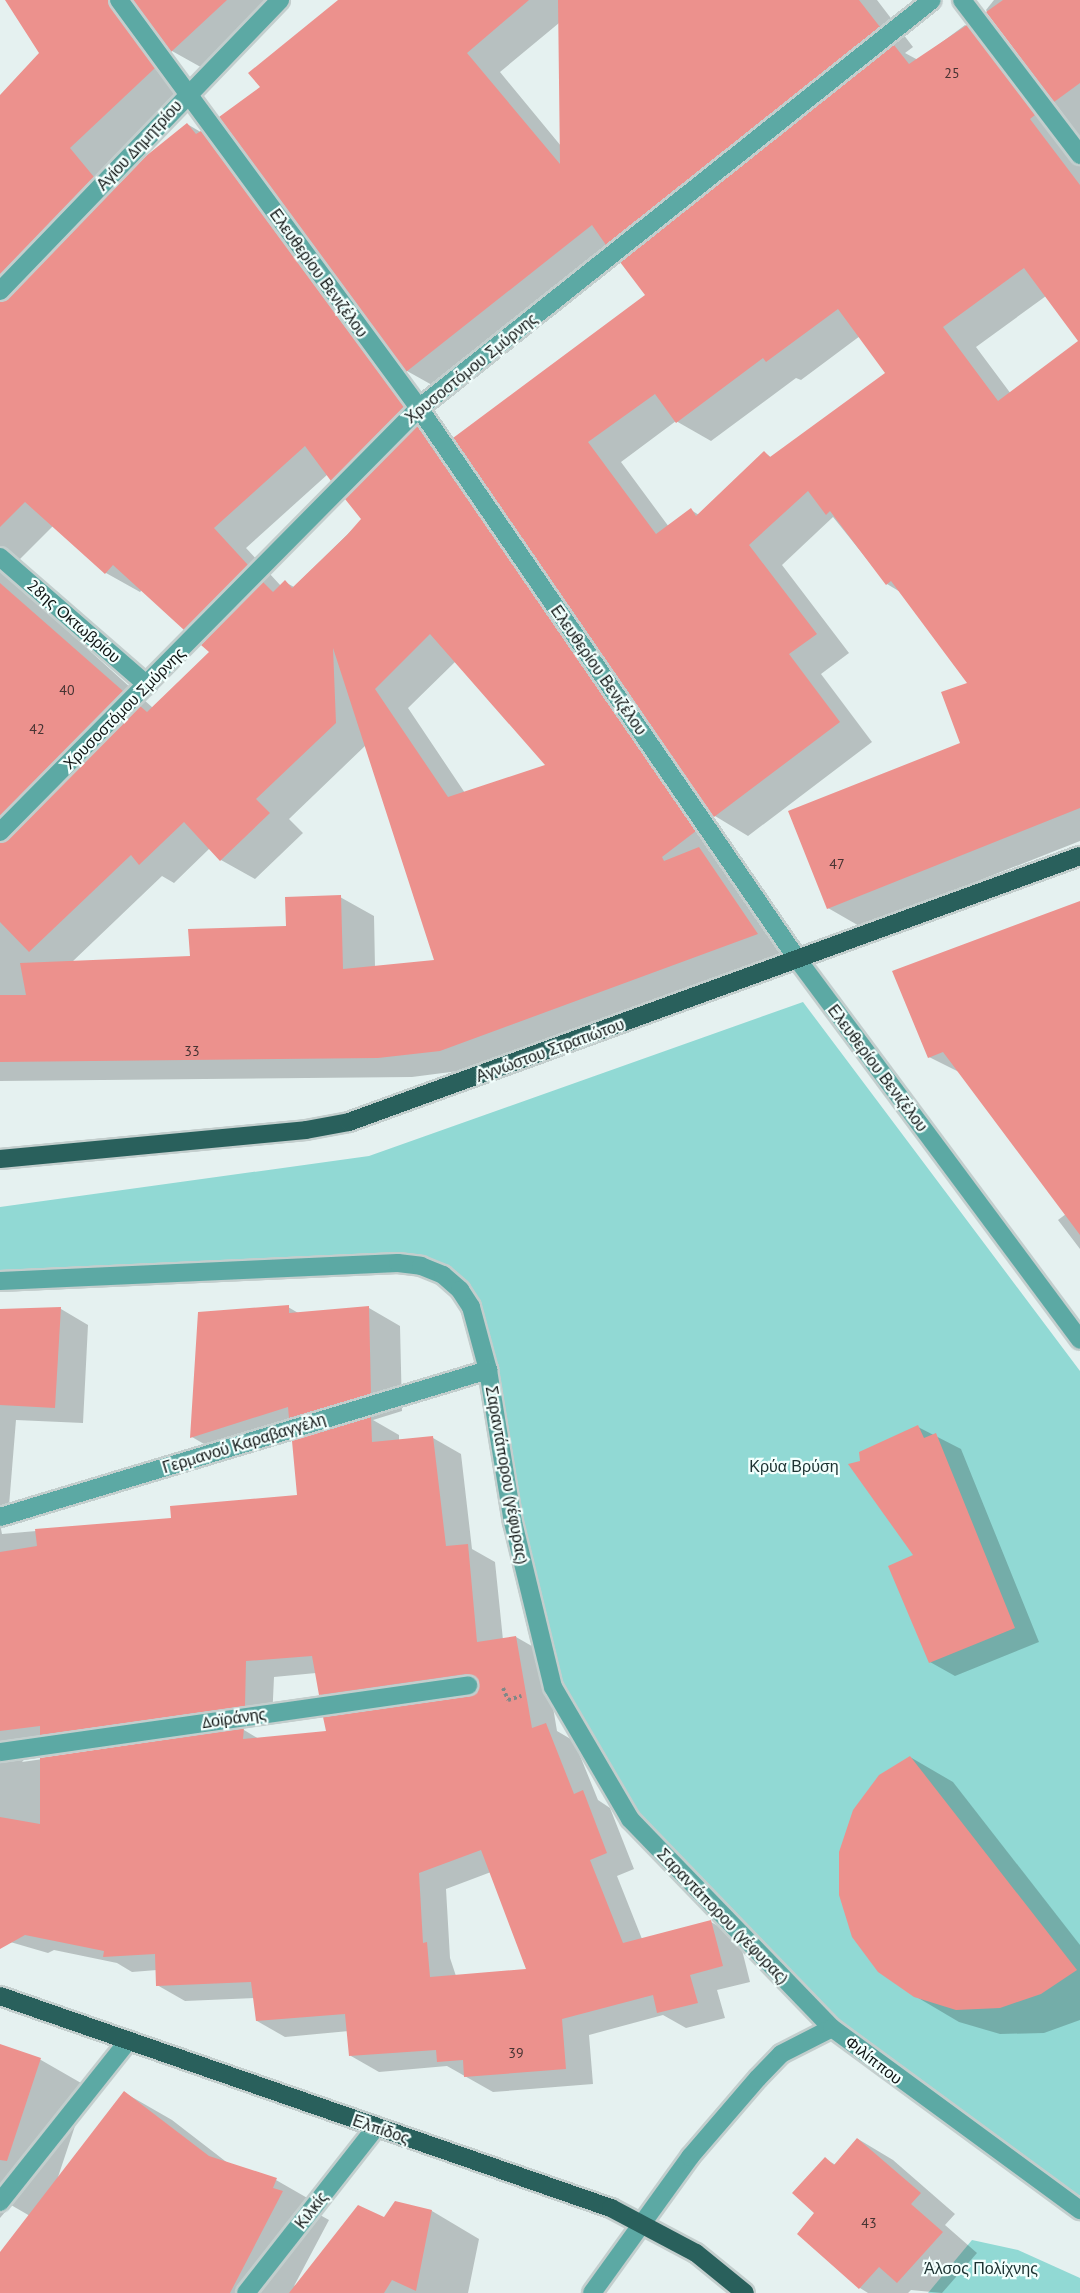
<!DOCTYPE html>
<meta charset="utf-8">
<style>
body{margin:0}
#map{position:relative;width:1080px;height:2293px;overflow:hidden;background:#e5f1f0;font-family:"PT Sans",sans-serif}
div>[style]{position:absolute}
.green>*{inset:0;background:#91d9d4}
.shadow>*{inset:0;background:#0003}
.building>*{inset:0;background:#ec918d}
.path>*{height:4px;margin-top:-2px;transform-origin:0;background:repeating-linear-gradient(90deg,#808887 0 3px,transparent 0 6px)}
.roads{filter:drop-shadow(2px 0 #c3cecd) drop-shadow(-2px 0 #c3cecd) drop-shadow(0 2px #c3cecd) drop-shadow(0 -2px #c3cecd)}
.minor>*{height:18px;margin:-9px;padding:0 9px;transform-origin:9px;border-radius:9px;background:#5ca9a4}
.major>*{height:18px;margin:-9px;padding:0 9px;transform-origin:9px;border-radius:9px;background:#29605c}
span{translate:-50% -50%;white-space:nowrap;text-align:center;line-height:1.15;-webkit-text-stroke:4.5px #f2fffd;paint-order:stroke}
.number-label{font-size:14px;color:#463332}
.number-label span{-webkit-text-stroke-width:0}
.street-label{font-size:16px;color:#0f1413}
.park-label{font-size:16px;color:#1c3231}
</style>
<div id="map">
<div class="green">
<i style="clip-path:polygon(803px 1002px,1080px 1371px,1080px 2195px,1064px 2200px,832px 2028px,630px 1819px,553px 1687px,488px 1370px,460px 1290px,398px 1263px,0 1285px,0 1207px,369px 1156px)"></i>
<i style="clip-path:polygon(972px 2240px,1018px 2250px,1080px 2278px,1080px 2293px,928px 2293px)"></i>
</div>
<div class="shadow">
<i style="clip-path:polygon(evenodd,7px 0,280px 0,206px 70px,172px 51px,142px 14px,143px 27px,188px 88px,104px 168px,119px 186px,187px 124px,235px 152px,729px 851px,717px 860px,732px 868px,791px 953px,474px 1069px,412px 1077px,0 1081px,0 98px,41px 53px,7px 0,328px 474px,354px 492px,363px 519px,294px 587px,285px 582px,281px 586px,246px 548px,328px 474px,7px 0,54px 525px,106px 573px,140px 592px,142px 590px,185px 628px,207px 641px,212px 652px,153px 708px,5px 574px,54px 525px,7px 0,456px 661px,547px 765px,465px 793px,408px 708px,456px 661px,7px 0,366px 745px,436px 961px,375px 967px,374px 916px,340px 897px,287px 927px,191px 957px,72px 962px,162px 876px,174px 883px,210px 848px,221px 860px,255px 879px,303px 833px,289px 819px,366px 745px)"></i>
<i style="clip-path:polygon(evenodd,340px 0,877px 0,913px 47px,905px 53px,918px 60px,965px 25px,999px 44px,1080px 150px,1080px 841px,861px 927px,828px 908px,961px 744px,970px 683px,902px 593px,887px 584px,833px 517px,782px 565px,849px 653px,821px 674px,872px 742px,748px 836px,715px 816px,455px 439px,647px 295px,630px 256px,619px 250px,441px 390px,407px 371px,262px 87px,340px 0,559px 23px,561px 146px,500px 72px,559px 23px,340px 0,1046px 296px,1080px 342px,1011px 394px,976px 347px,1046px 296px,340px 0,860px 336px,887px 373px,772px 458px,765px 453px,699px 515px,691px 510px,669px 527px,621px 462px,676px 421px,711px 441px,796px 378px,801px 380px,860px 336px)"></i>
<i style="clip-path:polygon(994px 0,1080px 0,1080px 137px,986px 10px)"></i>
<i style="clip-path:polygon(1080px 902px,1080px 1249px,1058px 1220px,1066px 1214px,961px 1073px,929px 1057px)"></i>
<i style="clip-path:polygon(evenodd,288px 1307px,300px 1314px,369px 1308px,400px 1326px,402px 1411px,373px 1420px,399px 1435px,399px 1441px,433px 1438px,461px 1454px,472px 1549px,495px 1562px,503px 1640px,516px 1637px,544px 1653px,557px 1731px,574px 1741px,598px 1800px,610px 1808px,634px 1869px,617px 1876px,642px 1939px,711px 1922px,739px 1938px,750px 1982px,717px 1990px,725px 2018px,686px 2028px,663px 2015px,589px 2035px,593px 2084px,493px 2092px,447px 2066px,379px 2072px,351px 2056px,349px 2031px,285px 2037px,257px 2021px,255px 1998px,185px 2001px,157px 1985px,157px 1970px,132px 1972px,117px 1963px,54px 1950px,48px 1953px,0 1939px,0 1524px,2px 1534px,173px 1519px,298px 1497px,320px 1434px,310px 1428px,223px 1455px,192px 1437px,288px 1307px,316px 1673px,320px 1694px,348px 1710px,478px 1692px,470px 1698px,328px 1733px,259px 1739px,244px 1730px,22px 1762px,27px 1756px,272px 1721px,274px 1677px,316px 1673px,288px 1307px,491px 1872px,529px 1970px,456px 1976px,450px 1958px,446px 1889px,491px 1872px)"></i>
<i style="clip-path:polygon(61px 1309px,88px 1325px,83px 1423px,16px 1420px,8px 1518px,0 1521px,0 1311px)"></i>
<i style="clip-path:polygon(918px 1427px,961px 1449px,1039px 1642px,955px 1676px,930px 1662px,916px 1556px,862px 1462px)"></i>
<i style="clip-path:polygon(910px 1757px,953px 1782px,1080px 1945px,1080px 2020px,1044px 2033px,1000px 2034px,959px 2022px,915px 1996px)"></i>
<i style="clip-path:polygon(0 2046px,41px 2060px,88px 2087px,57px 2180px,125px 2093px,172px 2120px,229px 2164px,276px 2180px,323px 2207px,320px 2215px,329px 2220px,294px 2286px,385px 2219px,432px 2211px,479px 2239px,468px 2293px,0 2293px,0 2255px,30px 2216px,11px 2205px,0 2218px)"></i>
<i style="clip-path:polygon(858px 2139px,893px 2160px,955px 2214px,945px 2225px,977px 2253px,942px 2293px,911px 2290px,908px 2293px,868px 2293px,860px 2288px,816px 2213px,825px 2159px,836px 2165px)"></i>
</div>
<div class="building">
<i style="clip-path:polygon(5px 0,108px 0,155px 68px,70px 148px,94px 177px,0 275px,0 95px,39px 53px)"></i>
<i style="clip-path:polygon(133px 0,227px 0,171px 52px)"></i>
<i style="clip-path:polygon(338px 0,529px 0,467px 53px,560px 164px,558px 0,859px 0,880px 27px,606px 245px,592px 225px,406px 372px,219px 117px,260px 87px,248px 73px)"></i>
<i style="clip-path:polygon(1003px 0,1080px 0,1080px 83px,1054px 102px,986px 12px)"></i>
<i style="clip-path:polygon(evenodd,967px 25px,1035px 115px,1030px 119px,1080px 185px,1080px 808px,827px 909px,788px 811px,960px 743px,941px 692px,967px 683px,891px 581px,886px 585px,830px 511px,826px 515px,808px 491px,749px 545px,817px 634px,789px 654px,840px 722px,714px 817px,453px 438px,645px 295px,620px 262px,894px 45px,909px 64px,967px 25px,1024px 268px,1078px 341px,998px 401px,943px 327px,1024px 268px,967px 25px,838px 309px,885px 373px,770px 457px,764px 451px,696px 516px,691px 508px,656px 534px,588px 442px,655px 394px,676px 423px,763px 358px,766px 362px,838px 309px)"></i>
<i style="clip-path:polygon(187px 123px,196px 134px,201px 131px,404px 407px,331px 481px,305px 446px,214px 528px,248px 565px,184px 630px,113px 565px,105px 574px,25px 502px,0 527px,0 302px,8px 299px,146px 156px)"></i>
<i style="clip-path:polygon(evenodd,417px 426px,696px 831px,662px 857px,664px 861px,699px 847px,758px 934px,440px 1051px,378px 1058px,0 1062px,0 995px,26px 995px,20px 963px,190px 956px,188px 929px,286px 926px,285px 897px,341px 895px,343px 969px,434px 960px,333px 648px,336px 723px,256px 799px,270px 813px,220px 861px,184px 822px,139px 865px,131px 855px,29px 952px,0 922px,0 843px,8px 840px,140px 706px,147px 712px,209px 652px,201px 645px,263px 582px,273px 592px,285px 580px,292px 588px,347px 535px,361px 519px,345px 499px,417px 426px,430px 634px,545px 765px,448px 797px,375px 689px,430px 634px)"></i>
<i style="clip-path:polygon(0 583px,123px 691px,0 816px)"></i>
<i style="clip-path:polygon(1080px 901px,1080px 1235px,943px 1052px,928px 1058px,892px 971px)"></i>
<i style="clip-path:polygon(289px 1305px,289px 1313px,369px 1306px,371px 1394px,289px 1418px,288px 1407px,190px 1438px,198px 1312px)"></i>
<i style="clip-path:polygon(61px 1307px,55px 1408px,0 1405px,0 1309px)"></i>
<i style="clip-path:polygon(evenodd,371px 1417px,372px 1442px,433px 1436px,446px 1546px,468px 1544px,477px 1642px,516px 1636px,532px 1728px,546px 1723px,574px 1794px,583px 1790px,607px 1853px,590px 1860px,623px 1943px,711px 1920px,723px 1966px,690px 1975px,698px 2003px,657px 2013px,653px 1995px,562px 2019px,566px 2069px,464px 2077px,463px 2060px,437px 2062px,436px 2050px,349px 2056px,345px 2014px,256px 2021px,251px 1982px,156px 1986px,155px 1954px,103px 1957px,104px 1951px,25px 1935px,0 1949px,0 1817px,40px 1824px,40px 1758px,244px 1728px,243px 1739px,326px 1731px,323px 1717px,470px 1696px,478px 1690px,477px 1679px,466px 1674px,319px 1695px,312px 1656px,246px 1661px,245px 1706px,40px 1735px,40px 1726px,0 1731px,0 1552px,37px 1546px,35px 1529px,171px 1518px,170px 1506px,297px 1495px,292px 1441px,371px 1417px,481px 1850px,526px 1969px,430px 1977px,427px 1942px,423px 1943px,419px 1873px,481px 1850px)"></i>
<i style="clip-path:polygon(918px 1425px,924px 1438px,936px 1433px,1015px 1628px,929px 1663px,888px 1566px,913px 1555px,848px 1464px,860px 1461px,859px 1452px)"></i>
<i style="clip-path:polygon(910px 1756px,1077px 1970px,1041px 1994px,1000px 2008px,956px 2010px,914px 1997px,878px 1972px,852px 1937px,839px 1895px,839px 1852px,853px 1810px,879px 1775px)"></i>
<i style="clip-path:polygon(0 2044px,41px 2058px,7px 2161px,0 2160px)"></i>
<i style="clip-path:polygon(124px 2091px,209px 2156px,277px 2178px,273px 2188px,283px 2191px,230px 2293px,0 2293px,0 2252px)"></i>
<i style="clip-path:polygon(857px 2138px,921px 2193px,911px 2204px,943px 2232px,897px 2283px,879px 2267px,859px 2289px,797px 2234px,814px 2213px,792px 2193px,825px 2157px,834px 2165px)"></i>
<i style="clip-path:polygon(395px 2201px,432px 2210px,416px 2291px,392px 2280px,384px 2293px,289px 2293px,358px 2205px,384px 2217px)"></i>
</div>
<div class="path">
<i style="left:503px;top:1688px;width:13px;rotate:67deg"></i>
<i style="left:508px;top:1700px;width:14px;rotate:-17deg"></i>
</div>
<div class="roads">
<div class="minor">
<i style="left:119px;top:0;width:506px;rotate:53.67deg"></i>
<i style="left:419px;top:408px;width:670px;rotate:55.53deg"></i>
<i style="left:798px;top:960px;width:473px;rotate:53.4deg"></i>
<i style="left:962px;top:0;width:195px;rotate:52.7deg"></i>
<i style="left:0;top:291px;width:404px;rotate:-46.1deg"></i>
<i style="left:0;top:557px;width:195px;rotate:41deg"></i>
<i style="left:0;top:832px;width:596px;rotate:-45.34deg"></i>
<i style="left:419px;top:408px;width:655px;rotate:-38.5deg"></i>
<i style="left:0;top:1281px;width:398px;rotate:-2.6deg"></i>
<i style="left:398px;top:1263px;width:23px;rotate:7deg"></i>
<i style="left:421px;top:1266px;width:24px;rotate:22deg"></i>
<i style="left:443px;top:1275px;width:23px;rotate:41deg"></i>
<i style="left:460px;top:1290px;width:20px;rotate:57deg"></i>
<i style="left:471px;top:1307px;width:65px;rotate:74.9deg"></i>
<i style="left:488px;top:1370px;width:154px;rotate:80.7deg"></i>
<i style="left:513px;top:1522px;width:170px;rotate:76.4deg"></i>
<i style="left:553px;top:1687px;width:153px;rotate:59.7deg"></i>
<i style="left:630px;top:1819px;width:291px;rotate:46deg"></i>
<i style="left:0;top:1517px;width:510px;rotate:-16.76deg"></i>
<i style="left:0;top:1752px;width:473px;rotate:-8.1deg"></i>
<i style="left:0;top:2202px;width:206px;rotate:-51.5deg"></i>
<i style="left:246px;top:2293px;width:211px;rotate:-51.9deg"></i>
<i style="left:592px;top:2293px;width:168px;rotate:-54.2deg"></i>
<i style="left:690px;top:2157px;width:104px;rotate:-49.3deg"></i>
<i style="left:758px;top:2078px;width:33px;rotate:-46deg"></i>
<i style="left:781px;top:2054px;width:57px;rotate:-27deg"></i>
<i style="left:832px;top:2028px;width:308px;rotate:36.3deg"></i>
</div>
<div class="major">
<i style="left:0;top:1159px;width:307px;rotate:-5.4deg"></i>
<i style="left:306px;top:1130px;width:44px;rotate:-10.5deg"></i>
<i style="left:349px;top:1122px;width:778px;rotate:-20deg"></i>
<i style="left:0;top:1996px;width:647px;rotate:19.14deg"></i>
<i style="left:611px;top:2208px;width:96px;rotate:27.9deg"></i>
<i style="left:696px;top:2253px;width:63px;rotate:39.2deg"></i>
</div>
</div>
<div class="number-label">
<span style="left:952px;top:73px">25</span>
<span style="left:67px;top:690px">40</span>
<span style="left:37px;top:729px">42</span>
<span style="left:837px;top:864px">47</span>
<span style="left:192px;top:1051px">33</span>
<span style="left:516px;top:2053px">39</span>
<span style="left:869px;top:2223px">43</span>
</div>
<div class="street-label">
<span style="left:139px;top:145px;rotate:-47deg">Αγίου Δημητρίου</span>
<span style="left:319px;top:273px;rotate:54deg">Ελευθερίου Βενιζέλου</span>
<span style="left:471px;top:368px;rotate:-39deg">Χρυσοστόμου Σμύρνης</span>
<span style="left:74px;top:621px;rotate:41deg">28ης Οκτωβρίου</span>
<span style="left:599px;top:670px;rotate:55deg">Ελευθερίου Βενιζέλου</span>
<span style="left:124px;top:708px;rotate:-45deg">Χρυσοστόμου Σμύρνης</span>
<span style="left:550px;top:1050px;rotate:-20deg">Αγνώστου Στρατιώτου</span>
<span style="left:878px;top:1068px;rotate:53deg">Ελευθερίου Βενιζέλου</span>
<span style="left:244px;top:1443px;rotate:-17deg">Γερμανού Καραβαγγέλη</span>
<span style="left:507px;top:1475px;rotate:80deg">Σαραντάπορου (γέφυρας)</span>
<span style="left:234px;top:1718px;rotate:-8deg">Δοϊράνης</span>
<span style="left:723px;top:1916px;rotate:46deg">Σαραντάπορου (γέφυρας)</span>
<span style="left:874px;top:2060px;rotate:38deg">Φιλίππου</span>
<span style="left:381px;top:2129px;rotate:19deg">Ελπίδος</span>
<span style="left:311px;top:2210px;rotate:-52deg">Κιλκίς</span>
</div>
<div class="park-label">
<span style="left:794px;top:1466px">Κρύα Βρύση</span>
<span style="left:981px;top:2268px">Άλσος Πολίχνης</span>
</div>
</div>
